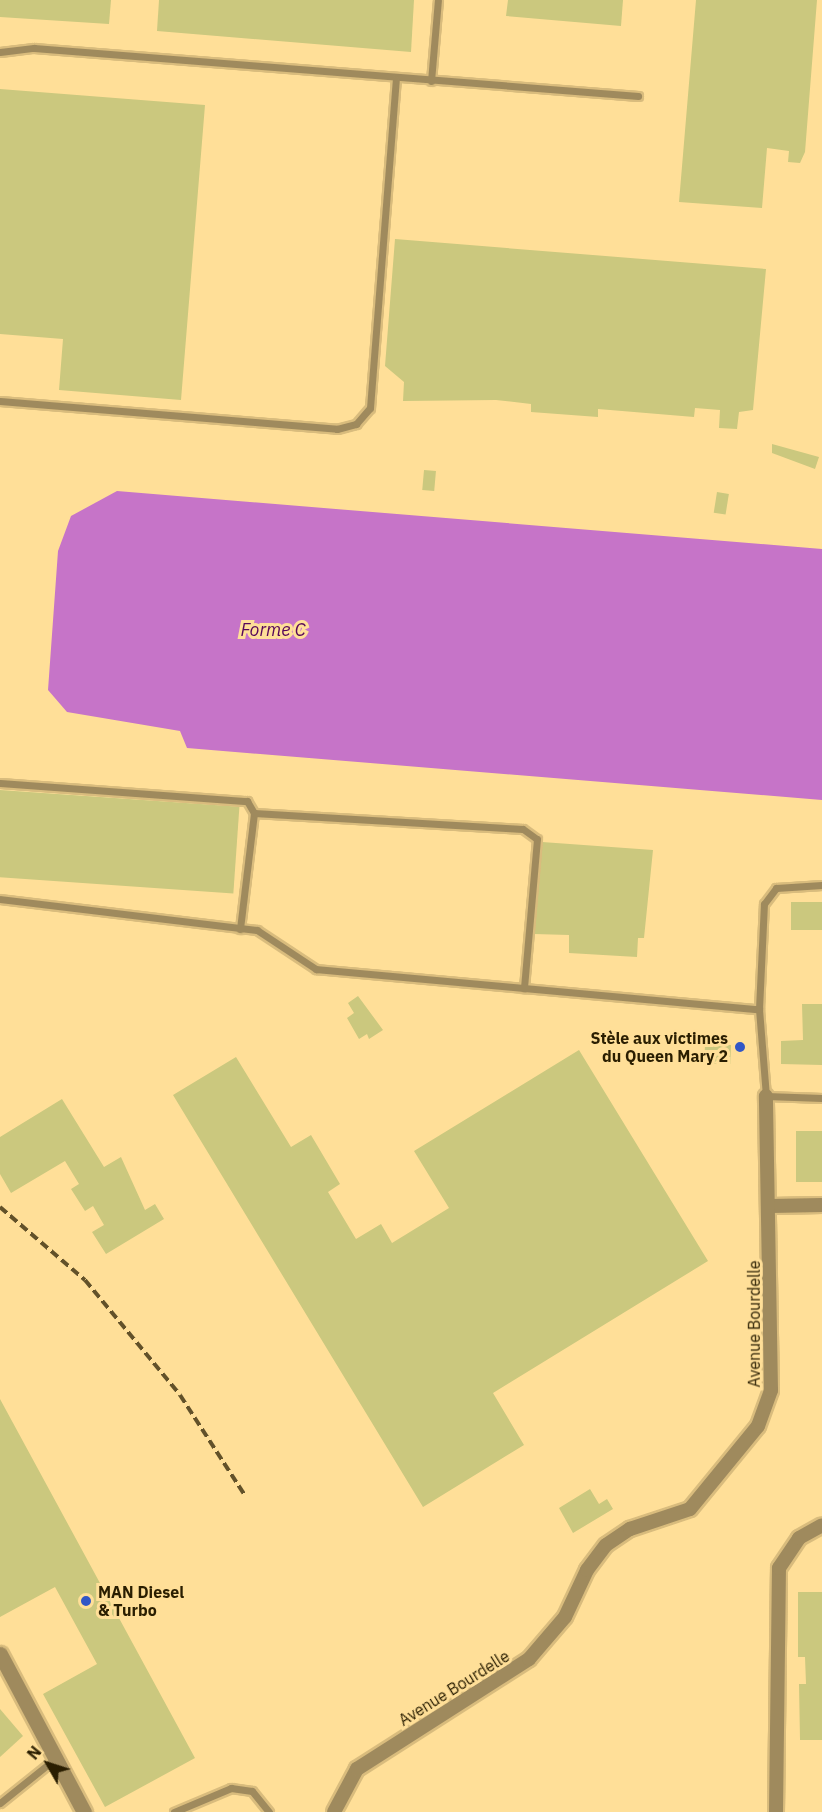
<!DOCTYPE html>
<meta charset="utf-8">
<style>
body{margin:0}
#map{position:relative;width:822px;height:1812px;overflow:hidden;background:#ffdf98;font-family:"IBM Plex Sans",sans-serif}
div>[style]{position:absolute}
.water>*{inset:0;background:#c674c8}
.building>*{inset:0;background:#cbc87e;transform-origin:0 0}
.roads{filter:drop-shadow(2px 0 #d9bc7d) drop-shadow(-2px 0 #d9bc7d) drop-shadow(0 2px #d9bc7d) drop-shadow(0 -2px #d9bc7d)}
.service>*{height:7px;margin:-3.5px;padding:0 3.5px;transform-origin:3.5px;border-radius:3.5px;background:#9f8a5d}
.minor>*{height:14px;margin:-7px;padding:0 7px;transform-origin:7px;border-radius:7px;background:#9f8a5d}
.tertiary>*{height:15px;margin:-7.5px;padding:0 7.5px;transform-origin:7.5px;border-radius:7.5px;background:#9f8a5d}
.rail>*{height:4px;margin-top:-2px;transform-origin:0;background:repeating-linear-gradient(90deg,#625129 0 9px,transparent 0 13.5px)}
.dots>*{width:16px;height:16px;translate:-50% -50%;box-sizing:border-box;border:3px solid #ffdf98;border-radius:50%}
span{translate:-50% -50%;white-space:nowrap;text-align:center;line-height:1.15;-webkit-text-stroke:6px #ffdf98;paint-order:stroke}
.poi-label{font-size:16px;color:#2a1e01;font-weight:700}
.right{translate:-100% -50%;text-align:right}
.left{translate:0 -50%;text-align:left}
.street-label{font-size:16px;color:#2a1e01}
.water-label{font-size:18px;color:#57075a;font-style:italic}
.north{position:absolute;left:18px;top:1734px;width:60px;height:60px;-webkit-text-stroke:4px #ffdf98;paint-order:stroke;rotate:309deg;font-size:16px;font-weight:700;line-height:24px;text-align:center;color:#2a1e01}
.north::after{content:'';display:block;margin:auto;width:21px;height:27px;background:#2a1e01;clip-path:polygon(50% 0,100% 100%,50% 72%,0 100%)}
</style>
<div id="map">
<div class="water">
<i style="clip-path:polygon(117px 491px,822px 549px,822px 800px,187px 748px,180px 731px,67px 712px,48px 690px,58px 551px,71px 516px)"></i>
</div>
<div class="building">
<i style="clip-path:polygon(0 0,111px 0,109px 24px,0 17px)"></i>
<i style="clip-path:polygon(159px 0,414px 0,411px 52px,157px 31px)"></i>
<i style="clip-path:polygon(508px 0,623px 0,621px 26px,506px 16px)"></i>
<i style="clip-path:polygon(696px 0,817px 0,805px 152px,800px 163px,788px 162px,789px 151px,767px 148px,762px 208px,679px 202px)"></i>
<i style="clip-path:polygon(0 89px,205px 105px,181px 400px,59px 390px,63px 339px,0 334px)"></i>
<i style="clip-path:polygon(395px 239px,766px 269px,753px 410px,739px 412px,737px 429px,719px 428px,720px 410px,695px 408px,694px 417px,598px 409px,598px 417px,531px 412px,531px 404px,496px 400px,403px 401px,404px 382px,385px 366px)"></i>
<i style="clip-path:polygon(772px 444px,819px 457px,815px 469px,772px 453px)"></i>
<i style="left:424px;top:470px;width:12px;height:20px;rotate:5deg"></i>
<i style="left:717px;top:492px;width:12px;height:21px;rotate:9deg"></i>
<i style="left:0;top:790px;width:240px;height:87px;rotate:4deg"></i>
<i style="clip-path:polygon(542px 842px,653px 850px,644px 938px,638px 938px,637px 957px,569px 953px,569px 935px,534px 934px)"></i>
<i style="left:822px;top:902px;width:28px;height:31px;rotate:90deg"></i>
<i style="clip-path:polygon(358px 996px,383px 1030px,369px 1039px,367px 1034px,359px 1039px,347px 1018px,354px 1013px,348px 1003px)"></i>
<i style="clip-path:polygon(802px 1004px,822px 1004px,822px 1065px,781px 1064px,781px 1041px,803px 1040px)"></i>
<i style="left:705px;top:1044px;width:26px;height:19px;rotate:2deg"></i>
<i style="clip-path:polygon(579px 1050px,708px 1261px,493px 1393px,524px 1445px,423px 1507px,173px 1095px,236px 1057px,291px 1147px,311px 1135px,340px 1184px,328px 1192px,356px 1239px,381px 1224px,392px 1243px,449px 1208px,414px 1151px)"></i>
<i style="clip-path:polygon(62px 1099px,104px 1167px,121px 1157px,145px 1210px,155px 1204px,164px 1219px,106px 1254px,92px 1232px,104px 1225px,93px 1206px,85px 1211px,71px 1189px,79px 1184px,65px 1161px,11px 1193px,0 1174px,0 1137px)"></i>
<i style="left:822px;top:1131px;width:51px;height:26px;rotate:90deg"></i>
<i style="clip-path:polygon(0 1399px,195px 1758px,105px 1807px,43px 1694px,97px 1664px,55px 1587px,0 1617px)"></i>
<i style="clip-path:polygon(590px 1489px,599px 1504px,607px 1499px,613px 1509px,573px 1533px,559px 1508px)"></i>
<i style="clip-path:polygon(798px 1592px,822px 1592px,822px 1740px,800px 1740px,799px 1684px,806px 1684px,805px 1657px,798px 1657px)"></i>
<i style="clip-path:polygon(0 1709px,23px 1736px,0 1757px)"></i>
</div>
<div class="roads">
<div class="service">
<i style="left:0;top:52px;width:34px;rotate:-7deg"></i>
<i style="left:34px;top:48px;width:606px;rotate:4.54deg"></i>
<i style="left:431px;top:81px;width:81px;rotate:-85.1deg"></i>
<i style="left:0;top:401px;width:338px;rotate:4.7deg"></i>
<i style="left:337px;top:429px;width:20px;rotate:-15deg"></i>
<i style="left:356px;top:424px;width:21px;rotate:-49deg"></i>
<i style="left:370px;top:408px;width:330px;rotate:-85.5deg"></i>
<i style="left:0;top:783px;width:248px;rotate:4.2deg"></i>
<i style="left:247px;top:801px;width:14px;rotate:60deg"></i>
<i style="left:254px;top:813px;width:117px;rotate:96.9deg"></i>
<i style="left:254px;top:813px;width:269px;rotate:3.4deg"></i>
<i style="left:523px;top:829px;width:17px;rotate:36deg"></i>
<i style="left:537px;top:839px;width:150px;rotate:95deg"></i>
<i style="left:0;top:899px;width:259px;rotate:6.9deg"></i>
<i style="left:257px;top:930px;width:71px;rotate:33.5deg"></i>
<i style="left:316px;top:969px;width:445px;rotate:5.2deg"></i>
<i style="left:759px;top:1009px;width:87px;rotate:85.4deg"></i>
<i style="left:766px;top:1096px;width:56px;rotate:2deg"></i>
<i style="left:759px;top:1009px;width:105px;rotate:-87.3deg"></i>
<i style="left:764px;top:904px;width:20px;rotate:-53deg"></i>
<i style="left:776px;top:888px;width:46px;rotate:-3.7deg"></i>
<i style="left:0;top:1803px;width:72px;rotate:-38.8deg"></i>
<i style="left:174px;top:1812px;width:62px;rotate:-22.8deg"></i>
<i style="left:231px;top:1788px;width:21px;rotate:8deg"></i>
<i style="left:252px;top:1791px;width:27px;rotate:51deg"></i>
</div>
<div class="minor">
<i style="left:771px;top:1206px;width:51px;rotate:-1.1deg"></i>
<i style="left:334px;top:1812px;width:49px;rotate:-61.9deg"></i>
<i style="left:357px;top:1769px;width:204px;rotate:-32.6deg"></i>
<i style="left:529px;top:1659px;width:55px;rotate:-49.4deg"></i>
<i style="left:565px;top:1617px;width:52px;rotate:-64.9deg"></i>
<i style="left:587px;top:1570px;width:31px;rotate:-53deg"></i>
<i style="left:606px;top:1545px;width:29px;rotate:-34deg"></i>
<i style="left:630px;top:1529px;width:63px;rotate:-18.4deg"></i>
<i style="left:690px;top:1509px;width:107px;rotate:-50.7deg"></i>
<i style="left:758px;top:1426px;width:38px;rotate:-70deg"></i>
<i style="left:771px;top:1390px;width:294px;rotate:-91deg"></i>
<i style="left:776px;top:1812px;width:244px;rotate:-89.3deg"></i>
<i style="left:779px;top:1568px;width:36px;rotate:-56deg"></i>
<i style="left:799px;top:1538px;width:26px;rotate:-29deg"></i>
</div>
<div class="tertiary">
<i style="left:0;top:1654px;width:179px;rotate:62deg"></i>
</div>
</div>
<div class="rail">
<i style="left:0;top:1207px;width:112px;rotate:40.7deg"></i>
<i style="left:85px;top:1280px;width:149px;rotate:50.4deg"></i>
<i style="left:180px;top:1395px;width:118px;rotate:57.1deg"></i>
</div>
<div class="dots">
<i style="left:740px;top:1047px;background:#3156c6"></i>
<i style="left:86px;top:1601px;background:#3156c6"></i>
</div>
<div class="poi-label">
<span class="right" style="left:728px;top:1047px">Stèle aux victimes<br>du Queen Mary 2</span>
<span class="left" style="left:98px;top:1601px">MAN Diesel<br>&amp; Turbo</span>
</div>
<div class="street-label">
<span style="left:754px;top:1324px;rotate:-90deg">Avenue Bourdelle</span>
<span style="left:454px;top:1688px;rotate:-32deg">Avenue Bourdelle</span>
</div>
<div class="water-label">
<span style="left:273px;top:630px">Forme C</span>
</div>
<div class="north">N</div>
</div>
